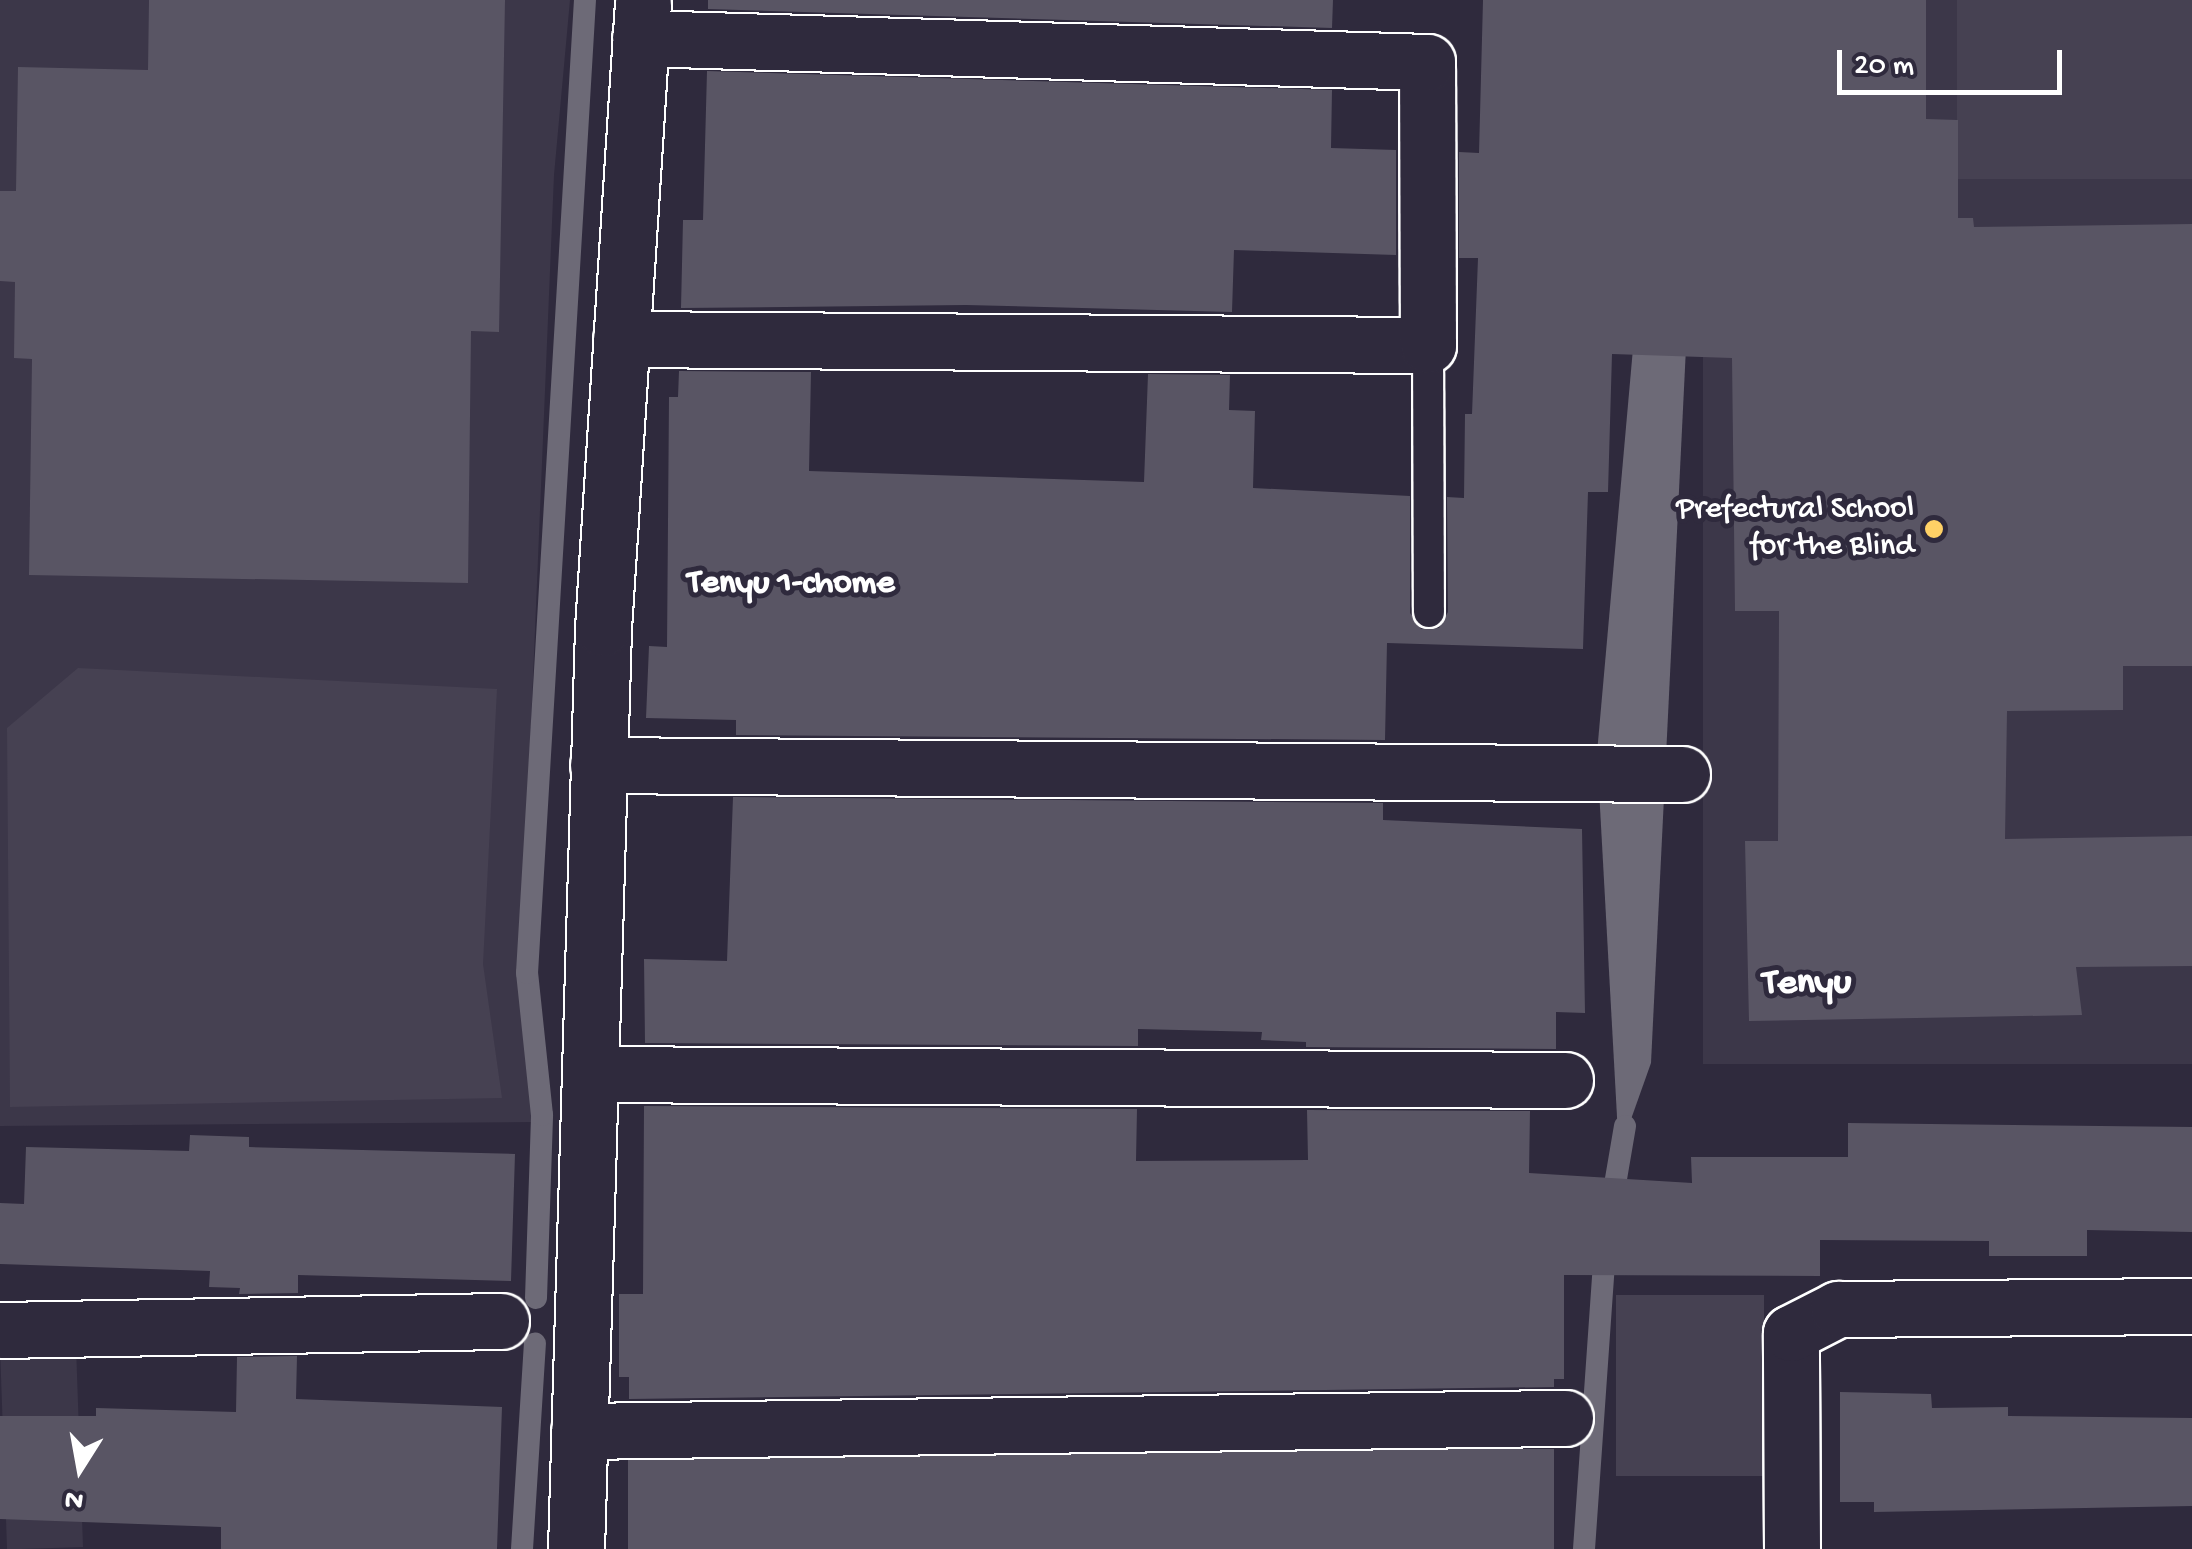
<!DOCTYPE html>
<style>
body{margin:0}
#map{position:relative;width:2192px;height:1549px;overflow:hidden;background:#2f2a3d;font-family:"Gochi Hand",sans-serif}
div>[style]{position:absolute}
.built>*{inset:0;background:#3c3749;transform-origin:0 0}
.green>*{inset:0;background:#464152;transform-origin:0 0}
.water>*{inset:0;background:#6d6a77}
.stream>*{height:22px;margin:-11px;padding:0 11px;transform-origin:11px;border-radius:11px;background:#6d6a77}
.building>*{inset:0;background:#595564;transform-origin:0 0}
.roads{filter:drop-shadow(2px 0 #fff) drop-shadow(-2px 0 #fff) drop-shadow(0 2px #fff) drop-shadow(0 -2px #fff)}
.service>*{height:30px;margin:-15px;padding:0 15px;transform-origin:15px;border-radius:15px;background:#2f2a3d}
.minor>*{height:55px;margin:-27.5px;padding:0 27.5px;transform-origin:27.5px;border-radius:27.5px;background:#2f2a3d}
.dots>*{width:28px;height:28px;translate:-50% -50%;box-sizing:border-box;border:5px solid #2f2a3d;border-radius:50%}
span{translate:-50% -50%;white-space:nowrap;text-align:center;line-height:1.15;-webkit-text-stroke:10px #2f2a3d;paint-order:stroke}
.poi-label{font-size:32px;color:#fff}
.right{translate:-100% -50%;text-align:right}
.neighbourhood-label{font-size:35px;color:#fff;font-weight:700}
.quarter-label{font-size:38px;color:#fff;font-weight:700}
.north{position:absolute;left:30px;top:1419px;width:100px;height:100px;-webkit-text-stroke:8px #2f2a3d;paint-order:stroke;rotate:191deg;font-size:28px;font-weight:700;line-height:40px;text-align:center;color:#fff}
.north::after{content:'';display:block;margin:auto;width:35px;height:45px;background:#fff;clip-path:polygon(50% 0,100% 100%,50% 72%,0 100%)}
.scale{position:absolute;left:1837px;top:50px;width:225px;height:45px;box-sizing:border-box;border:5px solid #fff;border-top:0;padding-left:12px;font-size:30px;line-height:35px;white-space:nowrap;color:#fff;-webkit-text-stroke:8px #2f2a3d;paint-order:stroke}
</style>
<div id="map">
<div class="built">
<i style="clip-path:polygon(0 0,570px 0,554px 175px,520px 990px,536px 1122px,0 1126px)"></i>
<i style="left:1703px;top:0;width:489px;height:1064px"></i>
<i style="left:76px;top:1346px;width:201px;height:76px;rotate:88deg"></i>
</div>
<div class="green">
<i style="left:1957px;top:0;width:235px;height:179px"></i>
<i style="clip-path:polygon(78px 668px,497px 689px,483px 964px,502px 1098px,10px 1107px,7px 728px)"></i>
<i style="left:1764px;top:1295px;width:181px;height:148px;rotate:90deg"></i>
</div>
<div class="water">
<i style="clip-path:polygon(1664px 0,1703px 0,1651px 1063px,1619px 1153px,1597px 753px)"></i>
</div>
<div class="stream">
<i style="left:1611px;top:1208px;width:83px;rotate:-80.3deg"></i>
<i style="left:536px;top:1298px;width:183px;rotate:-88.1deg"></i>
<i style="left:542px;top:1115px;width:143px;rotate:-96deg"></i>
<i style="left:527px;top:973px;width:975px;rotate:-86.59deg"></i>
<i style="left:522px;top:1549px;width:206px;rotate:-86.4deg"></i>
<i style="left:1584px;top:1549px;width:305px;rotate:-86deg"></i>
</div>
<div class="building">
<i style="clip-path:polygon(149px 0,505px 0,499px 332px,471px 331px,468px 583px,29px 575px,32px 359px,14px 358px,15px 282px,0 281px,0 191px,16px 191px,18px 67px,148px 70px)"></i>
<i style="clip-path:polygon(708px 0,1333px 0,1332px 28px,708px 9px)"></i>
<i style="clip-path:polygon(1483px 0,1926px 0,1926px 119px,1958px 120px,1958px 218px,1973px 218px,1974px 227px,2192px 224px,2192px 666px,2123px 666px,2123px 710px,2007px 711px,2005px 839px,2192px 836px,2192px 966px,2076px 967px,2082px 1015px,1749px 1021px,1745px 841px,1778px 841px,1779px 611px,1735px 611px,1732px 358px,1612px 354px,1608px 492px,1588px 492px,1583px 649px,1387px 643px,1385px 740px,736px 735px,736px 720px,646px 718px,649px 646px,667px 647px,669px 397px,678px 397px,679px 371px,811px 372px,809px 471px,1144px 482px,1148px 374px,1230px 375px,1229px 410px,1255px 411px,1253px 488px,1410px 496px,1410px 613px,1421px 629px,1439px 628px,1448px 612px,1447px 497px,1464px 498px,1465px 414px,1472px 414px,1478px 258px,1459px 258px,1459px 152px,1479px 153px)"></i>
<i style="clip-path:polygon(707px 71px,1332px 90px,1331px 148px,1396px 150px,1396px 255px,1234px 250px,1232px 312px,966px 305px,681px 308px,683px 220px,703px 220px)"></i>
<i style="clip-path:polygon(733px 797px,1383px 803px,1383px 820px,1582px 829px,1585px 1013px,1556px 1012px,1556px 1049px,1306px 1047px,1306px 1042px,1261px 1040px,1262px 1032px,1138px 1029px,1138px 1046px,645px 1043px,644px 959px,727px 961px)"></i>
<i style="clip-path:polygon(644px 1106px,1137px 1109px,1136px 1161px,1308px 1160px,1307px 1110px,1530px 1111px,1529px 1173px,1692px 1183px,1691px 1157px,1848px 1157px,1848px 1123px,2192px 1127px,2192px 1232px,2087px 1230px,2087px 1256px,1989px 1256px,1989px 1241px,1820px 1240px,1820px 1276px,1564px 1275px,1564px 1379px,1554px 1379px,1554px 1387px,629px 1399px,629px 1377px,619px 1377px,619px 1294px,643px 1294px)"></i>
<i style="clip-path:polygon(190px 1135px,249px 1137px,249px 1147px,515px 1154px,511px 1281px,298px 1275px,298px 1293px,239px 1294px,240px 1288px,209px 1287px,210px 1271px,0 1264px,0 1203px,24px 1204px,26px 1147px,189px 1151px)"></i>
<i style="clip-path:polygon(297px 1356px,296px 1399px,502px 1407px,497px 1549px,221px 1549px,221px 1527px,0 1519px,0 1416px,96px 1416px,96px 1408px,236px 1412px,237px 1357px)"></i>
<i style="clip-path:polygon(1840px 1392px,1931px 1394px,1932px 1408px,2008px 1407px,2008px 1416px,2192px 1418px,2192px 1506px,1874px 1512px,1874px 1502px,1840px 1502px)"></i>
<i style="left:1554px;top:1449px;width:100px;height:926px;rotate:90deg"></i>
</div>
<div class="roads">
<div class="service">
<i style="left:1428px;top:345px;width:267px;rotate:89.8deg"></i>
</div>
<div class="minor">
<i style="left:621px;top:339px;width:807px;rotate:0.43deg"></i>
<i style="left:1428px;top:345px;width:283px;rotate:-90.2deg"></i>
<i style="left:1427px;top:62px;width:787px;rotate:-178.25deg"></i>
<i style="left:598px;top:765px;width:1084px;rotate:0.48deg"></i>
<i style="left:590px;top:1074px;width:975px;rotate:0.35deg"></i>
<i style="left:0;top:1330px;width:501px;rotate:-1.03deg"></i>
<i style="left:579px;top:1431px;width:986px;rotate:-0.76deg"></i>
<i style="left:576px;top:1549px;width:921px;rotate:-88.32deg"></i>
<i style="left:603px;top:628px;width:626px;rotate:-86.34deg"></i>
<i style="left:1792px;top:1549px;width:216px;rotate:-90.3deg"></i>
<i style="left:1791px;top:1333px;width:53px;rotate:-27.1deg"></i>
<i style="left:1838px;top:1309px;width:354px;rotate:-0.5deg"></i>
</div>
</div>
<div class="dots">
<i style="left:1934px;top:529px;background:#ffd166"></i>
</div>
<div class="poi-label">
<span class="right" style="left:1914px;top:529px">Prefectural School<br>for the Blind</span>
</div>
<div class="neighbourhood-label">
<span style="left:791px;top:585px">Tenyu 1-chome</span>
</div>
<div class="quarter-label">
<span style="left:1807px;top:985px">Tenyu</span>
</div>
<div class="north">N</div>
<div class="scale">20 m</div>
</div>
